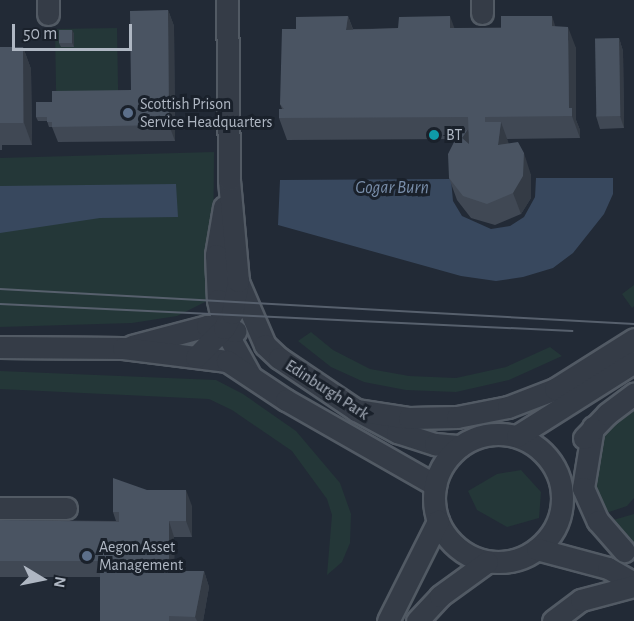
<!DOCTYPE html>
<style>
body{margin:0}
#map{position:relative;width:634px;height:621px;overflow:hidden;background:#222a36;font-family:"Alegreya Sans",sans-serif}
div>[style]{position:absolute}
.green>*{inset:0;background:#243738;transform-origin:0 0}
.water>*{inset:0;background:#38485e}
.roads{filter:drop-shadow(2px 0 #525a64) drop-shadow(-2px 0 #525a64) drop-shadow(0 2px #525a64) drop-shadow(0 -2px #525a64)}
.minor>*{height:21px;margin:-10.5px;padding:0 10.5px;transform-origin:10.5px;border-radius:10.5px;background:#353c47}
.minor>.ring{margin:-10.5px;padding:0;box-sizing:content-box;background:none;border:21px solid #353c47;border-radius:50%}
.tram>*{height:1.5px;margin:-0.75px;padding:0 0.75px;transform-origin:0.75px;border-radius:0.75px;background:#57606d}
.wall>*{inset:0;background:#404854}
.shaded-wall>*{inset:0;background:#343b45}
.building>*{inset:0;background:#4a5462;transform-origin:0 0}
.dots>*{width:16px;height:16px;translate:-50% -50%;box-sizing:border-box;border:3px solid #1a212b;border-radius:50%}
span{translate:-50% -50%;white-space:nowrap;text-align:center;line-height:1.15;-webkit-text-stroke:6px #1a212b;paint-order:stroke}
.poi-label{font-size:16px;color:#afb7c3}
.left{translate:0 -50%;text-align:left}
.street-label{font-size:16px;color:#afb7c3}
.water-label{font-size:18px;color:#798eaa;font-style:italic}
.north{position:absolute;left:12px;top:549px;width:60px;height:60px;-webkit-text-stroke:4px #1a212b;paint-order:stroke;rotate:100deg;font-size:16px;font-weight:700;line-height:24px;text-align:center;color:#afb7c3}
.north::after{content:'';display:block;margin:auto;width:21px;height:27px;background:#afb7c3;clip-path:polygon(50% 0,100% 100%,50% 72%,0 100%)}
.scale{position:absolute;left:12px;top:24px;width:120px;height:27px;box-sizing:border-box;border:3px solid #afb7c3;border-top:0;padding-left:8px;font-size:18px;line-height:21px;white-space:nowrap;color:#afb7c3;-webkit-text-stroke:4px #1a212b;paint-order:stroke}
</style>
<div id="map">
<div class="green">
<i style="left:117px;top:28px;width:66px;height:62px;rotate:89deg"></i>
<i style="clip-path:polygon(214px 152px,213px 261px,207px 301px,177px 316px,132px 323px,0 327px,0 158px)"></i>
<i style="clip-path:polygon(634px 285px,634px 306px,632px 308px,622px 294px)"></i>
<i style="clip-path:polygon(311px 332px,333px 350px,370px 369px,409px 376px,456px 378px,506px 367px,550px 347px,562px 356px,509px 380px,456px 392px,406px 390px,364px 382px,331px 367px,298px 341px)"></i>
<i style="clip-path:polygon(0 371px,216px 380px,243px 394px,296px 431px,340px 483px,351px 514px,350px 543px,342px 562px,327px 575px,332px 515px,327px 499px,292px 451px,232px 410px,209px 399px,0 389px)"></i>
<i style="clip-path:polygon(634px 404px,634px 498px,627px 506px,597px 516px,590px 505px,596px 445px,614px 421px)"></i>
<i style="clip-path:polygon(521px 470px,541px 492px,539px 518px,507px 527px,477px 510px,468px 491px,497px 474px)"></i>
<i style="clip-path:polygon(634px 514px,634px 547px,603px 523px)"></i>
</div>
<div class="water">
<i style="clip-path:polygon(536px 178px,613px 178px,613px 194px,604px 214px,573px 253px,553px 268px,523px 277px,496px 281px,461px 276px,278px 225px,280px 180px,451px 179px,453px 201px,462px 216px,491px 229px,510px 226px,524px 217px,535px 197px)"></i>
<i style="clip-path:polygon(176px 184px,178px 217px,100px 218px,0 233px,0 186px)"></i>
</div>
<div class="roads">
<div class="minor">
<i style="left:48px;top:0;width:14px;rotate:90deg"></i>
<i style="left:482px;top:0;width:13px;rotate:90deg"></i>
<i style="left:224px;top:207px;width:49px;rotate:99.5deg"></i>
<i style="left:216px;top:255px;width:45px;rotate:87.5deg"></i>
<i style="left:218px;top:300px;width:29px;rotate:78deg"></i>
<i style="left:224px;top:328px;width:54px;rotate:61deg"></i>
<i style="left:238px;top:282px;width:69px;rotate:66.8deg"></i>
<i style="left:265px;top:345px;width:19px;rotate:43deg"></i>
<i style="left:279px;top:358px;width:93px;rotate:34deg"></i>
<i style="left:356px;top:410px;width:47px;rotate:28.2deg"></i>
<i style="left:397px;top:432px;width:40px;rotate:18deg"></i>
<i style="left:435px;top:444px;width:25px;rotate:5deg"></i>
<i style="left:132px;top:346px;width:78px;rotate:-14.9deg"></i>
<i style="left:207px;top:326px;width:29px;rotate:10deg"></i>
<i style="left:0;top:347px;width:123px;rotate:0.5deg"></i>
<i style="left:123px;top:348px;width:105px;rotate:7.1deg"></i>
<i style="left:227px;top:361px;width:71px;rotate:33.5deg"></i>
<i style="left:286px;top:400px;width:172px;rotate:29.7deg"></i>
<i style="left:196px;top:357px;width:40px;rotate:-46deg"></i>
<i style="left:224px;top:328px;width:17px;rotate:-62deg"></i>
<i style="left:232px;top:313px;width:33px;rotate:-79deg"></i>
<i style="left:238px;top:281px;width:101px;rotate:-95.1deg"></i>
<i style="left:229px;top:180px;width:180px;rotate:-90.6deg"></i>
<i style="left:356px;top:410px;width:54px;rotate:8.6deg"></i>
<i style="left:409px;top:418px;width:48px;rotate:-1.2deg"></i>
<i style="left:457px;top:417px;width:52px;rotate:-11.1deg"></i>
<i style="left:508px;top:407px;width:50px;rotate:-21deg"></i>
<i style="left:555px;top:389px;width:93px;rotate:-32.3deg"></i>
<i style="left:593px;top:427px;width:62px;rotate:99.3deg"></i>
<i style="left:583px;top:488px;width:36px;rotate:66deg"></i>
<i style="left:598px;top:521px;width:40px;rotate:49deg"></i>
<i class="ring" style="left:434px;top:434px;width:107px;height:107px"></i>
<i style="left:517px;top:436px;width:138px;rotate:-32.3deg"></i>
<i style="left:584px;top:438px;width:33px;rotate:-46deg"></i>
<i style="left:607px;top:414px;width:34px;rotate:-37deg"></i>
<i style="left:0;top:508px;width:66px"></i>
<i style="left:537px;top:549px;width:73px;rotate:15deg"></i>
<i style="left:608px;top:568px;width:30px;rotate:30deg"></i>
<i style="left:388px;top:621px;width:112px;rotate:-63.4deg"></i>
<i style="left:417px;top:621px;width:34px;rotate:-47deg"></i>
<i style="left:440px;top:596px;width:58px;rotate:-35.9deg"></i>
<i style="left:553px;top:621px;width:35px;rotate:-37deg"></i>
<i style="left:581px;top:600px;width:55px;rotate:-14.8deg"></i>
</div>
</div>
<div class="tram">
<i style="left:0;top:289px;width:635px;rotate:3.16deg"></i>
<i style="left:0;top:304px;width:573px;rotate:2.7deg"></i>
</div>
<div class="wall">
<i style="clip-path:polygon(168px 10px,174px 26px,175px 141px,58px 142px,52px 127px,49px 127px,47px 121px,38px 121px,36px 117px,52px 102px,131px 90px)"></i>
<i style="clip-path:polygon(348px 16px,353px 29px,555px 27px,576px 48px,576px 120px,580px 130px,580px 138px,507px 139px,508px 144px,531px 175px,531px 198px,521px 214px,495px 225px,471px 218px,457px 200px,449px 178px,456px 139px,287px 140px,279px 118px,282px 109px,280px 104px,296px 29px)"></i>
<i style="clip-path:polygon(72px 30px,74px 34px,74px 47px,61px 47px,59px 43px)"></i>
<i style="clip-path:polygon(619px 38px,623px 51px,624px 128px,600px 129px,596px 116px)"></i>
<i style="clip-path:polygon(0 47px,23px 47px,31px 69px,32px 145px,2px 145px,2px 150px,0 150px)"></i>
<i style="clip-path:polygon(192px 506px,192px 537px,174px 537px,174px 571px,204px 571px,209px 587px,203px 621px,100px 621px,100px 577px,0 577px,0 520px,116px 521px,113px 512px)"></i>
</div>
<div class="shaded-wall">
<i style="clip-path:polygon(168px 10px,174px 26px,175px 141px,169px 125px)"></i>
<i style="clip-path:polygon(348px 16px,356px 38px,346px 30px)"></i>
<i style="clip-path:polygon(450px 16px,458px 38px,450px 28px)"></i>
<i style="clip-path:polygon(552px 16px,559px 38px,552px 26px)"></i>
<i style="clip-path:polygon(568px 27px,576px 48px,576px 120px,580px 130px,580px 138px,569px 108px)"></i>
<i style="clip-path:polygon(72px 30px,74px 34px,74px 47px,72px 43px)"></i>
<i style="clip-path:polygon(619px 38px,623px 51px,624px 128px,620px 116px)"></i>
<i style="clip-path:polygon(23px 47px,31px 69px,32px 145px,24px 123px)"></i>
<i style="clip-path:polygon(501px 122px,509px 144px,498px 145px)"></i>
<i style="clip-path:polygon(468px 129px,475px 151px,462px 138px)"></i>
<i style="clip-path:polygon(524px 153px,531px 175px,531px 198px,521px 214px,513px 193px)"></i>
<i style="clip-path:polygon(186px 490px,192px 506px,192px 537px,186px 521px)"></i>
<i style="clip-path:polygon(169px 521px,174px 537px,175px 575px,169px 559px)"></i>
<i style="clip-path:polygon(154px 559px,160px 575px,154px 571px)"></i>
<i style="clip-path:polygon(204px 571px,209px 587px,203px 621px,197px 621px,195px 617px)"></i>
</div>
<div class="building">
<i style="clip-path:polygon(168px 10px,169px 125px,52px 127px,52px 91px,131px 90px,130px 11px)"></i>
<i style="clip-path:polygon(348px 16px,346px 30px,398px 28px,399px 17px,450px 16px,450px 28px,501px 28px,501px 16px,552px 16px,552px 26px,568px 27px,569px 108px,572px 108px,572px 116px,485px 117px,485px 122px,501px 122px,498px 145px,518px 142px,524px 153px,523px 176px,513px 193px,487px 204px,463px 196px,449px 178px,448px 154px,455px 140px,468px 129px,462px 138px,469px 144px,468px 117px,279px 118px,279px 109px,284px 109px,280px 104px,282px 29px,296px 29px,296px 17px)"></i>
<i style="left:59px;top:30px;width:13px;height:13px"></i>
<i style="left:619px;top:38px;width:78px;height:24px;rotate:89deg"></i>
<i style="left:0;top:47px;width:23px;height:76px"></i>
<i style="clip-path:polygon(36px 102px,52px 102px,52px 122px,47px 122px,47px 117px,36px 117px)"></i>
<i style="clip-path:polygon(113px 478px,147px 490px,186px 490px,186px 521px,169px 521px,169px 559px,154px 559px,154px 571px,204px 571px,195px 617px,169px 616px,169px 621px,100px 621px,100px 561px,0 561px,0 520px,119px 522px,119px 512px,113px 512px)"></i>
</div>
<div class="dots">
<i style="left:128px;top:113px;background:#5c6f8a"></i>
<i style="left:434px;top:135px;background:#0f9aa8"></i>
<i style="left:87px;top:556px;background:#5c6f8a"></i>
</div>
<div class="poi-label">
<span class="left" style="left:140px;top:113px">Scottish Prison<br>Service Headquarters</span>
<span class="left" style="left:446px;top:135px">BT</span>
<span class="left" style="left:99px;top:556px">Aegon Asset<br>Management</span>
</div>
<div class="street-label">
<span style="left:327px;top:390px;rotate:33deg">Edinburgh Park</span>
</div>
<div class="water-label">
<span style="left:392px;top:188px">Gogar Burn</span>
</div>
<div class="north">N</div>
<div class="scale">50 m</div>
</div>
